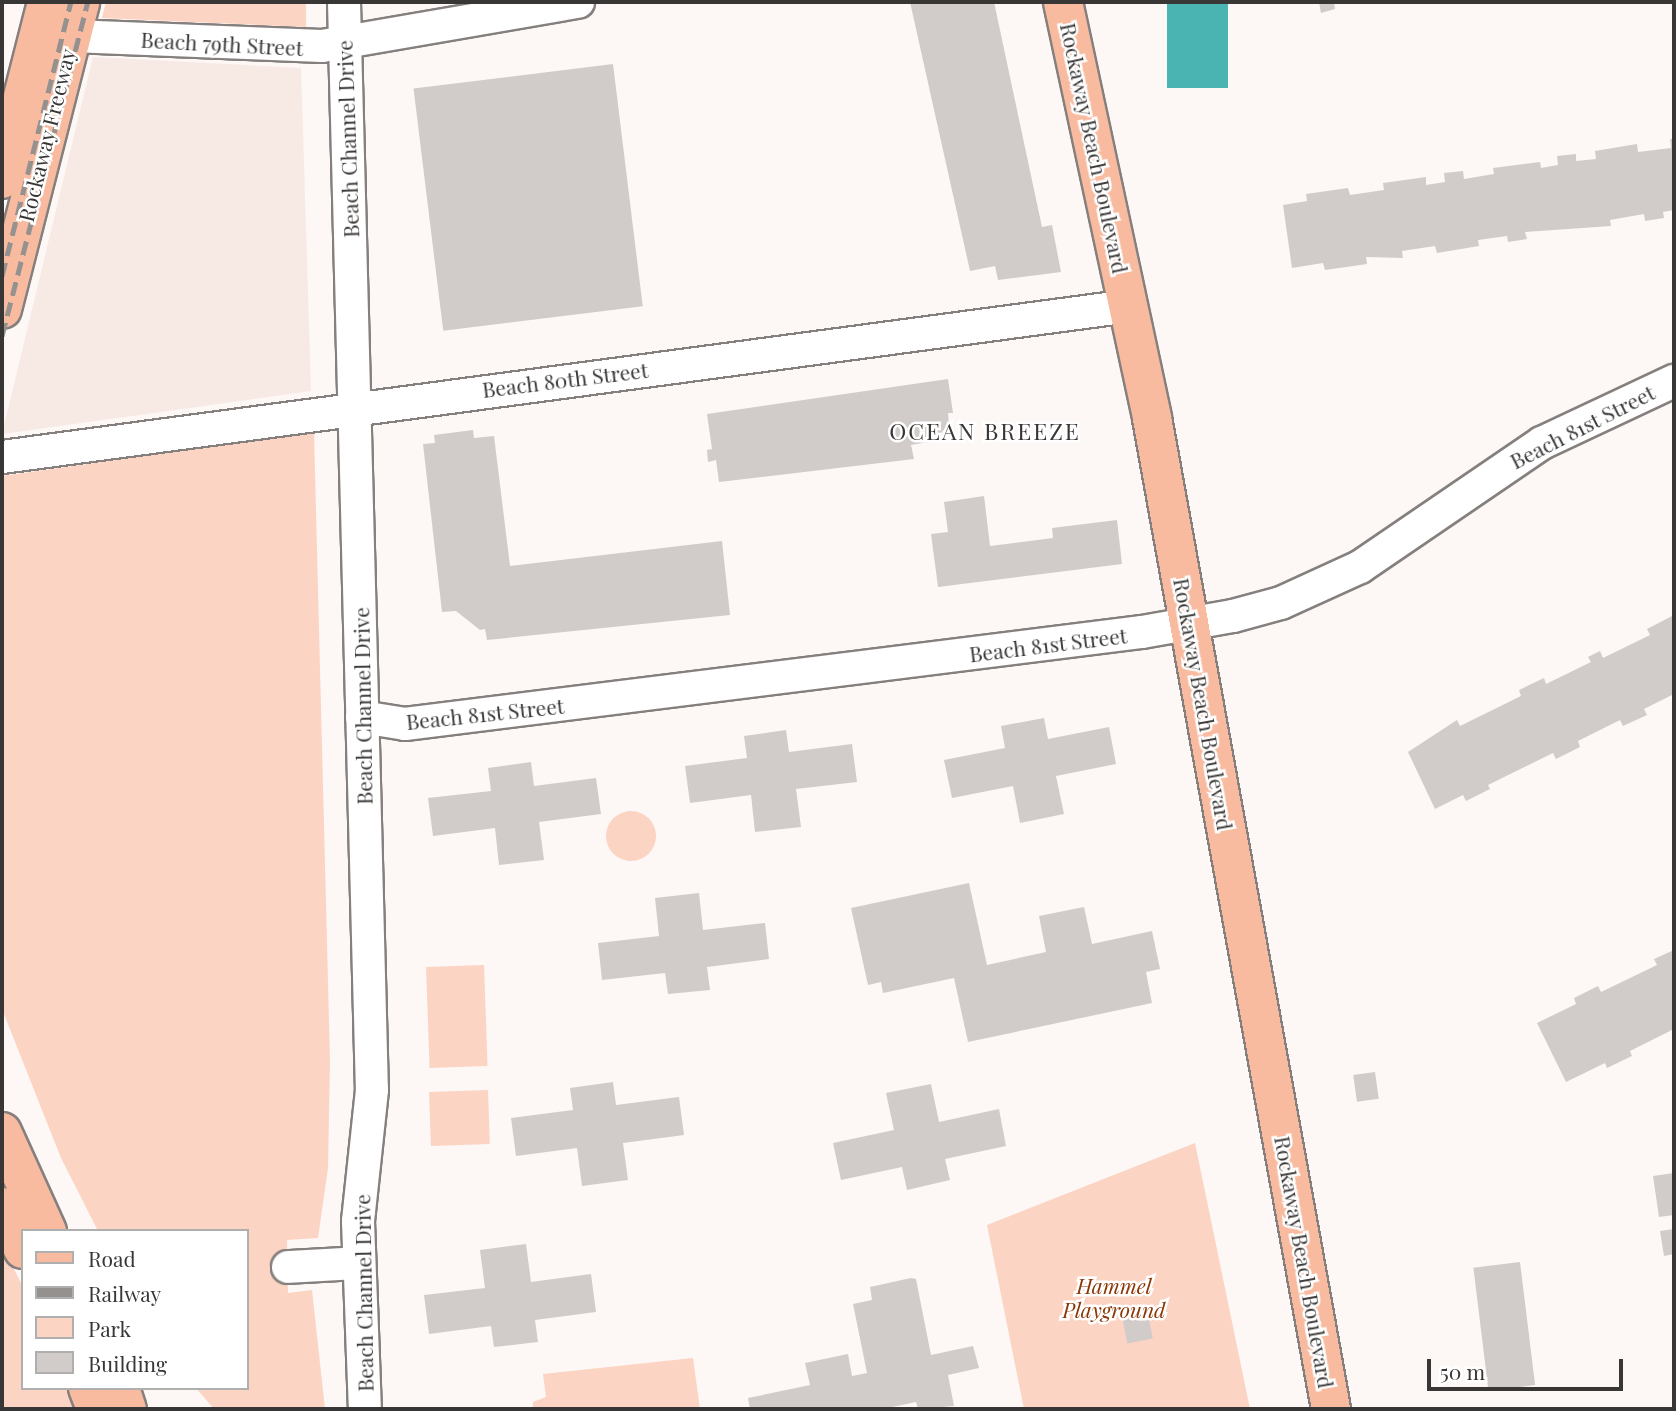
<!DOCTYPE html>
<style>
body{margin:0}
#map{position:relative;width:1676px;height:1411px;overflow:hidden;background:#fdf7f5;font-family:"Playfair Display",serif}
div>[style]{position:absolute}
.built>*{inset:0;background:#f7e9e4}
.green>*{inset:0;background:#fcd4c4;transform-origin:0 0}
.round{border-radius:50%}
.water>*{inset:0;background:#49b4b1;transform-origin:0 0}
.building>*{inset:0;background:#d1ccca;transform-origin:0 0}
.roads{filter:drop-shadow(2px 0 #85807e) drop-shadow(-2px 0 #85807e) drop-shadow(0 2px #85807e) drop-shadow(0 -2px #85807e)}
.minor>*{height:32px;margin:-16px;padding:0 16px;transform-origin:16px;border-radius:16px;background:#fff}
.primary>*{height:38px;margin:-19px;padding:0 19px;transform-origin:19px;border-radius:19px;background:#f8bba0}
.rail>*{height:5px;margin-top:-2.5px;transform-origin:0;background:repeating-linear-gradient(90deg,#94918f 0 14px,transparent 0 21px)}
span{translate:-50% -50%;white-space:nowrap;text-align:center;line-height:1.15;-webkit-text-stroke:5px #fff;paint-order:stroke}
.street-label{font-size:21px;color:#393736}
.park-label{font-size:21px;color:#8c3707;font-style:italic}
.neighbourhood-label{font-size:23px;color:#393736;letter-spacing:2px}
.frame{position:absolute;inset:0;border:4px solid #393736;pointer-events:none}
.legend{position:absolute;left:21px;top:1229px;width:228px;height:161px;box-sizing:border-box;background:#fff;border:2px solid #b0afaf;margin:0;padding:9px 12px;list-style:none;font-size:21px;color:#393736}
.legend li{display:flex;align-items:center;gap:14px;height:35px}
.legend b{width:35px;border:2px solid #b0afaf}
.scale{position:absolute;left:1427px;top:1359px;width:196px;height:32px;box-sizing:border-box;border:4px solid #393736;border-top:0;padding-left:9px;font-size:21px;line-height:24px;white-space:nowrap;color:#393736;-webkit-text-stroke:5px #fff;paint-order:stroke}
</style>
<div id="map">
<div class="built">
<i style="clip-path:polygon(93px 57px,301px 68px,311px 391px,2px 434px)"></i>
</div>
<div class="green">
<i style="clip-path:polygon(106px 2px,306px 2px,306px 27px,102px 18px)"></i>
<i style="clip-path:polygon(314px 432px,330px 1061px,328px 1168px,318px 1238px,287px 1240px,288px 1293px,312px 1290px,325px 1409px,214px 1409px,196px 1388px,247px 1388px,247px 1231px,98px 1231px,61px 1158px,2px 1009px,2px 476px)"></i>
<i class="round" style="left:606px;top:811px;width:50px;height:50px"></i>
<i style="left:484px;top:965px;width:101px;height:58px;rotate:88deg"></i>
<i style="left:488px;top:1090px;width:54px;height:59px;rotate:88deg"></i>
<i style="clip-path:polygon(1195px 1143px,1250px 1409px,1024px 1409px,987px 1225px)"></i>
<i style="clip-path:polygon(2px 1245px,23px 1287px,23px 1388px,69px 1388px,78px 1409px,2px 1409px)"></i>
<i style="clip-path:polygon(693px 1358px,700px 1409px,533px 1409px,533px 1402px,546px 1397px,543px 1374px)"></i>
</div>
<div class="water">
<i style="left:1167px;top:2px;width:61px;height:86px"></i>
</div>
<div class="building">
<i style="clip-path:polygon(910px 2px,994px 2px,1042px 227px,1052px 225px,1061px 272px,998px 280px,995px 266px,970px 271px)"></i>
<i style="clip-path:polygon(1319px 2px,1334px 2px,1335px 9px,1321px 13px)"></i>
<i style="left:613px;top:64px;width:244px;height:201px;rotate:83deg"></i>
<i style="clip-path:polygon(1670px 139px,1674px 139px,1674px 210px,1663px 212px,1664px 218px,1645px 221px,1644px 214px,1610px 220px,1611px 226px,1525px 232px,1527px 239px,1508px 242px,1507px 236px,1478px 240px,1479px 246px,1437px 253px,1435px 246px,1402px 251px,1403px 258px,1366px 257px,1367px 264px,1325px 270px,1323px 263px,1292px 268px,1283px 205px,1307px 201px,1306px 194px,1348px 188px,1350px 195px,1384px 190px,1383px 183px,1426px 177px,1426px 185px,1445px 182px,1444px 173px,1463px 171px,1464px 179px,1494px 174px,1493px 168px,1540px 162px,1541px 168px,1558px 165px,1557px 156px,1576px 154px,1576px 161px,1596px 159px,1595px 151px,1637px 144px,1638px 152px,1671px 148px)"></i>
<i style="clip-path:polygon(948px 379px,953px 413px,948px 413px,949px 424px,934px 441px,911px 445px,914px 459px,719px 482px,716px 460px,708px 462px,707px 450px,712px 449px,707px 414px)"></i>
<i style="clip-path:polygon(473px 430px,474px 438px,494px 436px,510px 566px,722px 541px,730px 615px,487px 640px,485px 629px,480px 630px,456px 611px,442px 612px,423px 444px,435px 443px,434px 435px)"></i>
<i style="clip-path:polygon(984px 496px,990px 546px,1053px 538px,1052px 528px,1117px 520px,1122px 564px,938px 587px,931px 534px,948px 532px,944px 502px)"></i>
<i style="clip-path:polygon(1672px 616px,1674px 694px,1644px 709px,1647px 715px,1623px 726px,1620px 720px,1578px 741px,1580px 747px,1556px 759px,1553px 753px,1488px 785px,1490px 789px,1466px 801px,1463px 795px,1435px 809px,1408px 752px,1457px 720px,1460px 726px,1521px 696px,1519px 690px,1544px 678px,1546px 684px,1591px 662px,1588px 657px,1600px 651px,1603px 658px,1650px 635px,1647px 629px)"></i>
<i style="clip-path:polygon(1044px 718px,1048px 739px,1109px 727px,1116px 764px,1056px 776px,1064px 814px,1020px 823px,1013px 786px,952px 798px,944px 760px,1005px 748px,1001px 726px)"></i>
<i style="clip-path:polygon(786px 730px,789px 752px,852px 744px,857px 782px,796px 789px,801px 827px,755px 832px,751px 795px,690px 803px,685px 766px,747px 758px,744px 736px)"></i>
<i style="clip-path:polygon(531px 762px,534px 786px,596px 778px,601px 814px,539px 822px,544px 860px,499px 865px,495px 828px,433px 836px,428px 798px,491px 791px,488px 768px)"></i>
<i style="clip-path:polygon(969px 883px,987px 965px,1046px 952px,1039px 916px,1084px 907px,1092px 944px,1152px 931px,1160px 969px,1146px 972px,1152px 1003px,968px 1042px,954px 978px,883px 993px,881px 982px,868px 985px,851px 908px)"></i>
<i style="clip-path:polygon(699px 893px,703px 930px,765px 923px,769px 959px,707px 967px,710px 990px,668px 994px,665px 973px,602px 980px,598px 943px,659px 936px,655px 898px)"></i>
<i style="clip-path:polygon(1674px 950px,1674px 1029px,1630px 1051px,1632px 1056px,1607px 1068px,1605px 1063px,1566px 1082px,1537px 1023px,1576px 1004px,1574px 998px,1598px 986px,1601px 992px,1657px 965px,1654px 959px)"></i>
<i style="left:1375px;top:1072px;width:27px;height:22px;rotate:82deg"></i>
<i style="clip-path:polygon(613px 1082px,616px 1105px,679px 1097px,684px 1135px,623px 1143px,628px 1180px,582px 1186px,577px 1148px,516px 1156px,511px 1118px,573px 1110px,570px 1088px)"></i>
<i style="clip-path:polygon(931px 1084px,939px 1122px,999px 1109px,1006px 1146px,945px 1159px,950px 1180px,907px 1190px,902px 1167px,841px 1180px,833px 1143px,894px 1130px,886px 1093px)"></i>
<i style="clip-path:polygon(1674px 1173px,1674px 1215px,1659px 1217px,1653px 1176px)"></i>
<i style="clip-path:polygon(1674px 1229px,1674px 1254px,1664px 1256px,1660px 1231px)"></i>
<i style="clip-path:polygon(526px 1244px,531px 1282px,591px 1274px,596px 1312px,535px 1320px,538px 1342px,494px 1347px,491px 1326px,429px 1334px,424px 1295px,485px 1288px,480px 1250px)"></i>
<i style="left:1520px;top:1262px;width:124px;height:47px;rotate:83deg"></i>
<i style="clip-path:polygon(911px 1278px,916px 1279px,931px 1355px,973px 1346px,979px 1368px,948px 1375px,954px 1406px,918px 1409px,916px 1402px,883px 1409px,750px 1409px,748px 1398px,810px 1385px,805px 1363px,848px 1354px,852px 1376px,867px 1373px,853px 1304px,872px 1300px,870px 1287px)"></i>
<i style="left:1148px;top:1314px;width:25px;height:26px;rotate:79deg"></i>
</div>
<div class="roads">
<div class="minor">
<i style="left:344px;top:2px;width:1088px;rotate:88.53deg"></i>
<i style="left:372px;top:1090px;width:132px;rotate:96.1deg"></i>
<i style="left:358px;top:1221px;width:188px;rotate:87.9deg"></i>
<i style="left:72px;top:36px;width:250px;rotate:2.3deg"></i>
<i style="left:322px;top:46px;width:260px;rotate:-9.8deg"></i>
<i style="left:2px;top:457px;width:1137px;rotate:-7.63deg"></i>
<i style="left:362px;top:717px;width:44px;rotate:9.2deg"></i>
<i style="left:405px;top:724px;width:743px;rotate:-7.12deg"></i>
<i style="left:1142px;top:632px;width:92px;rotate:-10deg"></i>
<i style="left:1233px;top:616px;width:50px;rotate:-15.2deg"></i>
<i style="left:1281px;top:603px;width:87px;rotate:-24.5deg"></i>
<i style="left:1360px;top:567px;width:220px;rotate:-34.3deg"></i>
<i style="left:1542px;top:443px;width:146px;rotate:-25.2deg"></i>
<i style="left:288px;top:1267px;width:71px;rotate:-3.2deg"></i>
</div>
<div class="primary">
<i style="left:1063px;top:2px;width:425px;rotate:77.9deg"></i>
<i style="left:1152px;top:418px;width:1007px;rotate:79.76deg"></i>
<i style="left:2px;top:179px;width:183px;rotate:-75.7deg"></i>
<i style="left:2px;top:309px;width:317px;rotate:-75.7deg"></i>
<i style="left:2px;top:1132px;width:109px;rotate:65.6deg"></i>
<i style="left:2px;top:1207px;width:47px;rotate:63.4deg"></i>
<i style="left:88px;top:1388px;width:22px;rotate:69deg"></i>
<i style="left:120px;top:1388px;width:22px;rotate:72deg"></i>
</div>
</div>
<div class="rail">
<i style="left:2px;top:276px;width:283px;rotate:-75.9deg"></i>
<i style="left:2px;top:336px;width:345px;rotate:-75.6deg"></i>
</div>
<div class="street-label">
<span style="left:222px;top:43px;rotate:3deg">Beach 79th Street</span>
<span style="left:46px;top:135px;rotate:-76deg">Rockaway Freeway</span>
<span style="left:347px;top:139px;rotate:-92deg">Beach Channel Drive</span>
<span style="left:1095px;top:148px;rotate:78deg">Rockaway Beach Boulevard</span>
<span style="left:565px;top:379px;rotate:-7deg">Beach 80th Street</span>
<span style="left:1582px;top:426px;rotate:-27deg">Beach 81st Street</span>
<span style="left:1048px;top:644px;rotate:-7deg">Beach 81st Street</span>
<span style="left:1204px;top:704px;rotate:80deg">Rockaway Beach Boulevard</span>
<span style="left:362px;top:706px;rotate:-91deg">Beach Channel Drive</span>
<span style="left:485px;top:713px;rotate:-6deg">Beach 81st Street</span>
<span style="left:1305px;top:1262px;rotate:80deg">Rockaway Beach Boulevard</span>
<span style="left:363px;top:1293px;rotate:-91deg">Beach Channel Drive</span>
</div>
<div class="park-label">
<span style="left:1114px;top:1297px">Hammel<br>Playground</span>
</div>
<div class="neighbourhood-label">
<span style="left:985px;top:431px">OCEAN BREEZE</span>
</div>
<div class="frame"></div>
<ul class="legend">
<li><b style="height:9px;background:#f8bba0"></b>Road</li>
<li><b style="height:9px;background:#94918f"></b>Railway</li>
<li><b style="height:19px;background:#fcd4c4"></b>Park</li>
<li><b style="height:19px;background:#d1ccca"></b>Building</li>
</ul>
<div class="scale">50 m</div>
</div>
